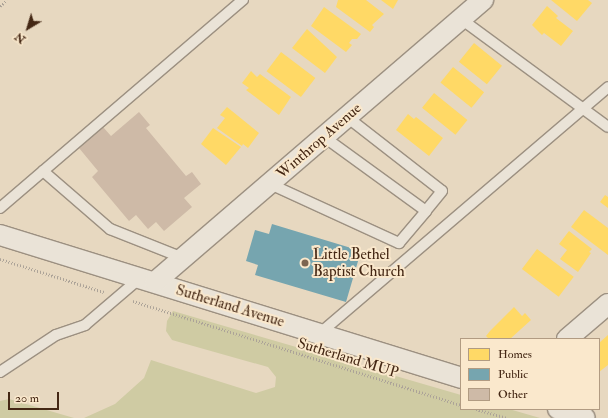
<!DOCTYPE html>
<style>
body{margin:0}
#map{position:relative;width:608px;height:418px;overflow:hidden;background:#e7d8c0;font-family:"IM FELL Double Pica",serif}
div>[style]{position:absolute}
.green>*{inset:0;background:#cfcba3}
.homes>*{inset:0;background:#ffd966;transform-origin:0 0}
.public>*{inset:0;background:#76a5af}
.building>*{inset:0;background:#cebaa7}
.path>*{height:2.5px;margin-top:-1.25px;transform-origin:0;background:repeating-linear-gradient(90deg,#aca398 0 1px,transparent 0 3px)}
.roads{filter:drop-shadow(1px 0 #9c9081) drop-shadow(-1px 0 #9c9081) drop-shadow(0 1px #9c9081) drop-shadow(0 -1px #9c9081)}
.lane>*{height:10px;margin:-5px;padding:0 5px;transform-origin:5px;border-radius:5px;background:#eae3d7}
.street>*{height:20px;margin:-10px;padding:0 10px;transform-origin:10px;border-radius:10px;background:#eae3d7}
.dots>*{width:11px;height:11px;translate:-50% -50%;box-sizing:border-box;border:2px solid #fae8cc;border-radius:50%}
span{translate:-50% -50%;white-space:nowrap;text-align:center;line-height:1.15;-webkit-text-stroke:4px #fae8cc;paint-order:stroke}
.street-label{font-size:15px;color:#442714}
.poi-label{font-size:15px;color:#442714}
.left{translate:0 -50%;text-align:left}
.legend{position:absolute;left:460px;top:338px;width:140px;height:72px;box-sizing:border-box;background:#fae8cc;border:1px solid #b19b82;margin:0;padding:5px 7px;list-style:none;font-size:12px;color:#442714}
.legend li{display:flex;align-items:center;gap:8px;height:20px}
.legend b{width:20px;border:1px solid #b19b82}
.north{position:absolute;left:8px;top:8px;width:40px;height:40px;-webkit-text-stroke:3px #fae8cc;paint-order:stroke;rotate:218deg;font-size:11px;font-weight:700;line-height:16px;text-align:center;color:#442714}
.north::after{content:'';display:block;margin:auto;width:14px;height:18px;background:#442714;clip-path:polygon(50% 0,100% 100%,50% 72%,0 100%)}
.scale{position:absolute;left:8px;top:392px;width:51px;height:18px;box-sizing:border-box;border:2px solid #442714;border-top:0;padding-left:5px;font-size:12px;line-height:14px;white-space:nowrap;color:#442714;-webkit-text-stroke:3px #fae8cc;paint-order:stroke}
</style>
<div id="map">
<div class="green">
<i style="clip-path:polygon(173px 311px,461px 395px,461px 409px,509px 409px,540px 418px,84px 418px,115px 404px,144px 378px,151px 360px,256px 393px,275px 387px,276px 377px,268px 367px,172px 340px,166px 331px,167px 321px)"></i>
<i style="clip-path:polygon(9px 399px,74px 418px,0 418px,0 401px)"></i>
</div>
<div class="homes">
<i style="clip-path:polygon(338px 0,366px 0,384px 14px,372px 25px,374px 27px,370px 32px,336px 7px)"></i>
<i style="clip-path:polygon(381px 0,398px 0,393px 9px)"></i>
<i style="clip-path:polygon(551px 0,588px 0,592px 3px,577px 21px)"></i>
<i style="clip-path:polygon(547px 6px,558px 16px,556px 18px,573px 31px,561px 46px,544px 33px,542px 35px,532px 25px)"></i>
<i style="clip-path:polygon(324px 7px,361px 34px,357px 39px,352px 39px,349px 43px,352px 45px,346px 52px,311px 26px)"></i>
<i style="clip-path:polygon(307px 29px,337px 57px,325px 73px,292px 48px)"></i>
<i style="left:474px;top:43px;width:36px;height:24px;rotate:39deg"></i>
<i style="left:281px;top:52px;width:43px;height:24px;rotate:37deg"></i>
<i style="left:453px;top:67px;width:40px;height:20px;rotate:39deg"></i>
<i style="clip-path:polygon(251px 71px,257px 77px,260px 74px,291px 97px,279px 115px,246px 90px,249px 88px,242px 83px)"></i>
<i style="left:434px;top:93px;width:43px;height:19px;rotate:39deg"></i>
<i style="clip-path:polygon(227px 107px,259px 133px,248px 148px,243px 144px,242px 146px,217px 128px,225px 118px,220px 115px)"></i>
<i style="clip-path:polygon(408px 114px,414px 119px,416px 117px,443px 138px,429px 156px,396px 130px)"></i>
<i style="clip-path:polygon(213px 128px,241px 147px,226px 165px,201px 144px)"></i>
<i style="clip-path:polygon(605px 195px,608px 197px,608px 208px,600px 202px)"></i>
<i style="clip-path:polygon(584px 210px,608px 228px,608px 255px,571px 227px)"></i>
<i style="clip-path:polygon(569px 231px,592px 249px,589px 252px,591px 253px,578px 272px,560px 259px,567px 250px,559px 244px)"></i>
<i style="left:537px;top:249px;width:46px;height:25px;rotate:37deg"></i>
<i style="clip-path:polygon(514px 307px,522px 316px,525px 313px,531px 320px,510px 339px,489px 339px,486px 336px,490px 331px)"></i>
<i style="clip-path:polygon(608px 335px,608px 365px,599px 372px,599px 343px)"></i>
</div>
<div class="public">
<i style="clip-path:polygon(272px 224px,361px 251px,346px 302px,255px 275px,258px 265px,246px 261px,255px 230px,269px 234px)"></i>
</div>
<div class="building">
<i style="clip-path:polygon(139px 112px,150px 125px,146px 128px,186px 176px,192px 172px,201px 184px,184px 198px,192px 207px,164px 231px,156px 222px,148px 229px,136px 215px,129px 221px,92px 177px,98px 171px,79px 148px,103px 127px,111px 136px)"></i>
</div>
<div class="path">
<i style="left:0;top:6px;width:9px;rotate:-41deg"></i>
<i style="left:0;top:259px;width:109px;rotate:17.6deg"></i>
<i style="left:133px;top:301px;width:344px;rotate:17.6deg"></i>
<i style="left:476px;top:409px;width:33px;rotate:16deg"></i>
</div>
<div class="roads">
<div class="lane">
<i style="left:461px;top:19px;width:182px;rotate:36.3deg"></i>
<i style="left:347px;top:117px;width:120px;rotate:37.9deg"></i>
<i style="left:442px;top:191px;width:26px;rotate:129deg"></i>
<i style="left:43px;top:171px;width:89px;rotate:40.9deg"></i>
<i style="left:110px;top:229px;width:79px;rotate:21.7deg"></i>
<i style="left:270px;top:184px;width:142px;rotate:24.6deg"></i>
<i style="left:399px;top:243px;width:42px;rotate:-49.8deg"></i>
<i style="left:426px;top:211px;width:126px;rotate:-144deg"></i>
<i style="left:0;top:208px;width:320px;rotate:-40.6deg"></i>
<i style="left:319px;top:334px;width:380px;rotate:-40.5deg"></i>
<i style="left:0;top:372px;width:67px;rotate:-33.5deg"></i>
<i style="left:56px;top:335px;width:31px;rotate:-19deg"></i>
<i style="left:85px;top:325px;width:72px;rotate:-40.5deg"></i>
</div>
<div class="street">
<i style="left:0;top:235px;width:483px;rotate:17.2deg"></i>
<i style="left:155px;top:282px;width:433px;rotate:-40.7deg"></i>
<i style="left:567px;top:339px;width:54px;rotate:-40.5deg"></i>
<i style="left:558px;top:409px;width:28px;rotate:18deg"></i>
</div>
</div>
<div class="dots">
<i style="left:305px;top:263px;background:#7d6550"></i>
</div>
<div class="street-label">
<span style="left:319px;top:141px;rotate:-41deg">Winthrop Avenue</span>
<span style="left:230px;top:306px;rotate:17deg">Sutherland Avenue</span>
<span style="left:348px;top:358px;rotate:17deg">Sutherland MUP</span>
</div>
<div class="poi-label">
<span class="left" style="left:313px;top:263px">Little Bethel<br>Baptist Church</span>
</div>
<ul class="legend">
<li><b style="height:11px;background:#ffd966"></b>Homes</li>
<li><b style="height:11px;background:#76a5af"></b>Public</li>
<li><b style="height:11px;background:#cebaa7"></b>Other</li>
</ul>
<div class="north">N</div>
<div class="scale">20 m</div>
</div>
